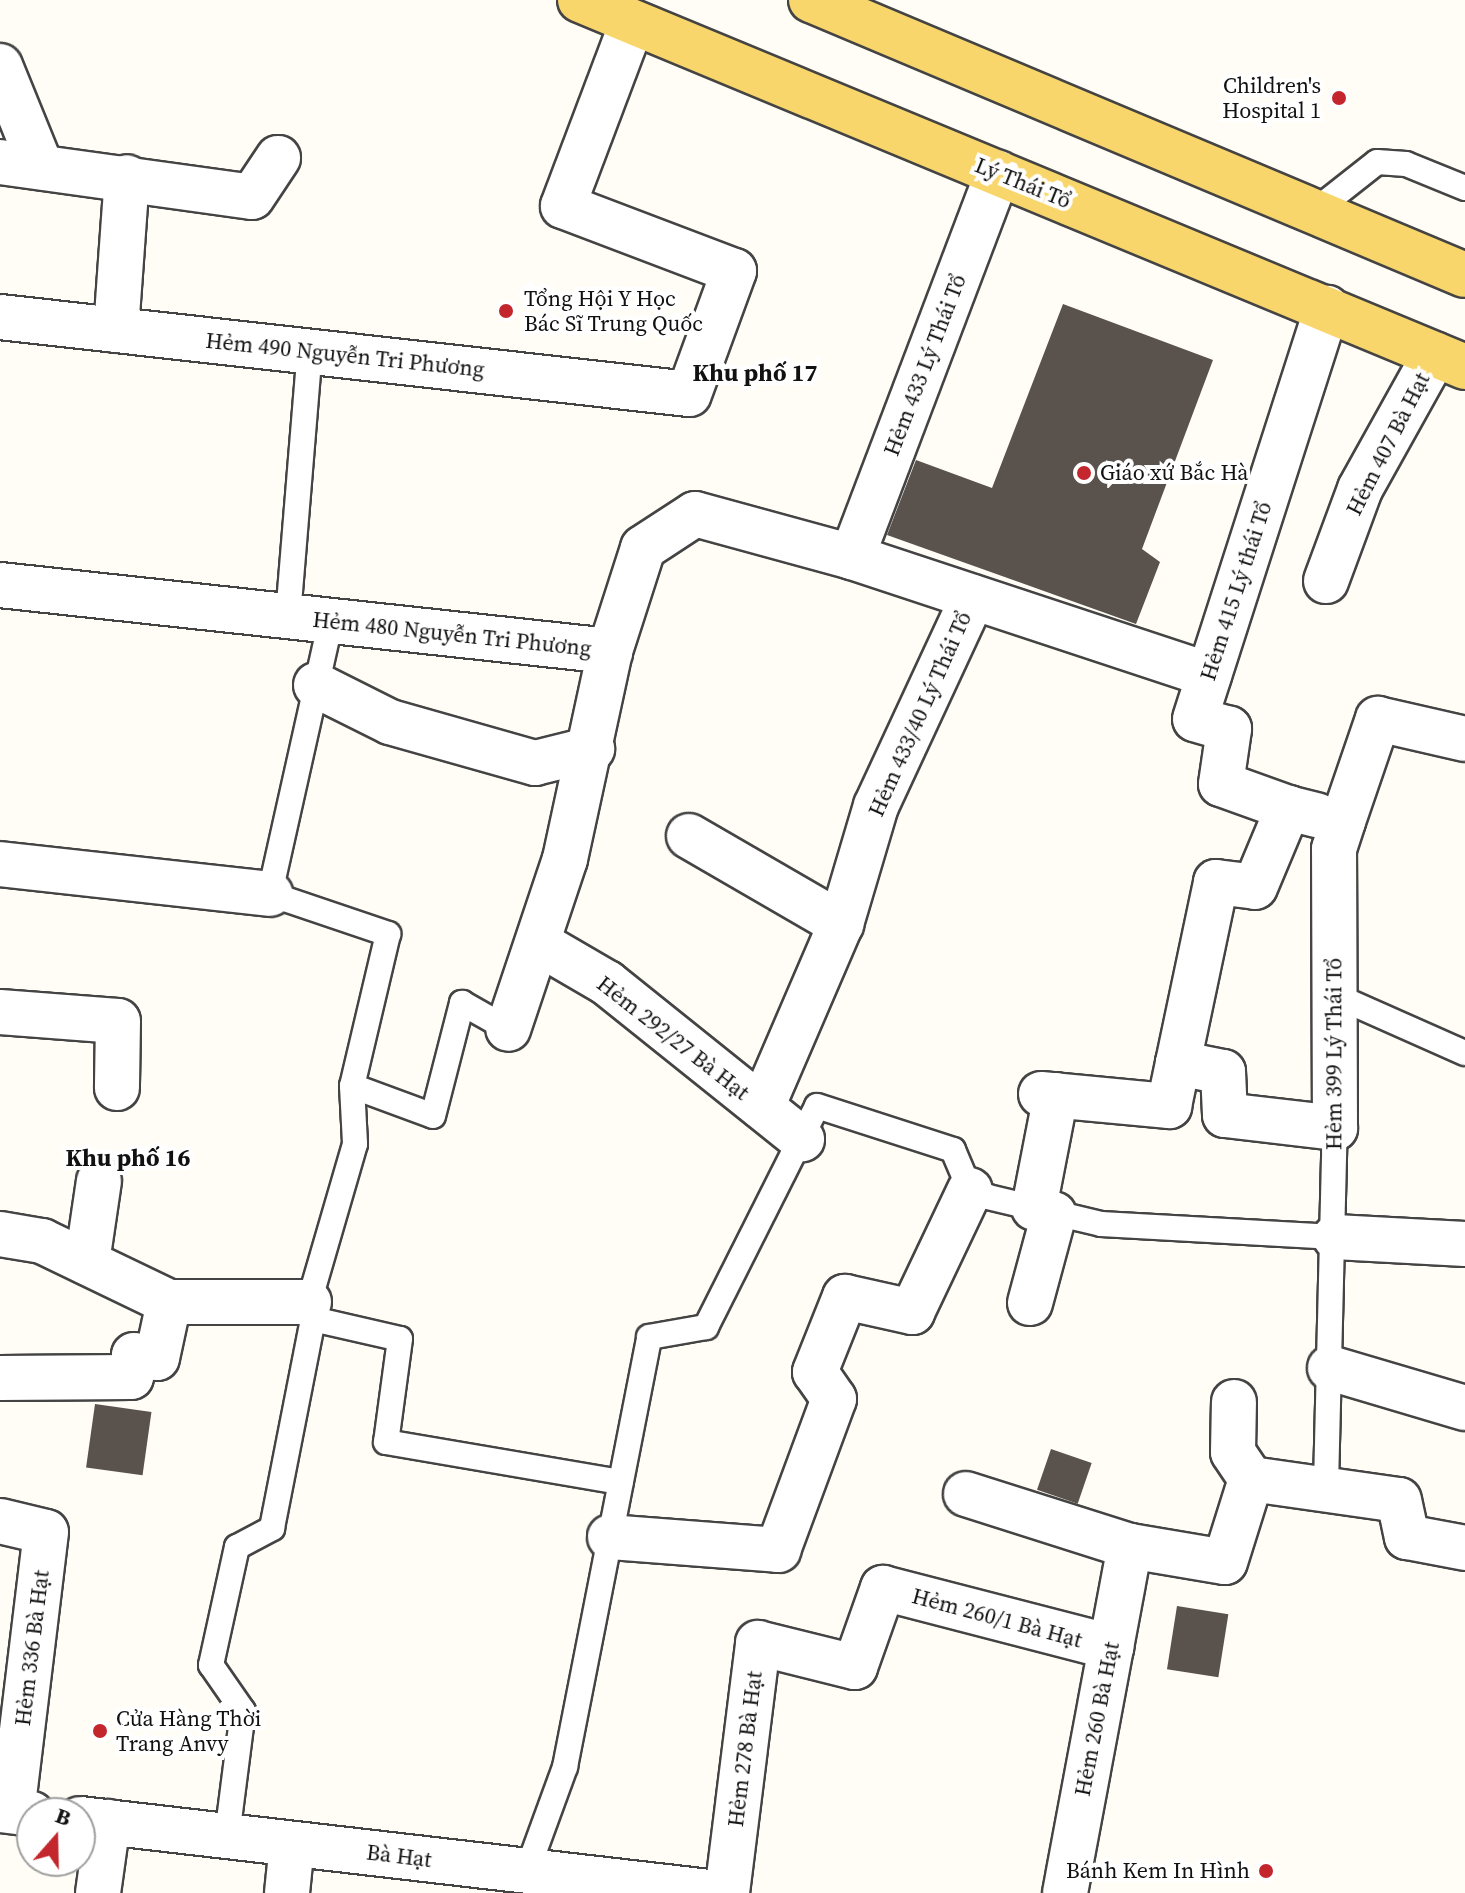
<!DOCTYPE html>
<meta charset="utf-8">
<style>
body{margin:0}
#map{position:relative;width:1465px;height:1893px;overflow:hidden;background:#fffdf5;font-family:"Source Serif 4",serif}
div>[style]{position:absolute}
.building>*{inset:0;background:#5a524d;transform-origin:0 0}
.roads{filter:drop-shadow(2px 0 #444) drop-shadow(-2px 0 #444) drop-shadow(0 2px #444) drop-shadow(0 -2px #444)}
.service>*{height:24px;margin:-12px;padding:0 12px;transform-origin:12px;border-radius:12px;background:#fff}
.minor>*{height:44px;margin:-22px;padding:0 22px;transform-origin:22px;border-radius:22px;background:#fff}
.tertiary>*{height:44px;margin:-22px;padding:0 22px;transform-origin:22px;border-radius:22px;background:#fff}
.primary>*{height:44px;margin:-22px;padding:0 22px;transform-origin:22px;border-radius:22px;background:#f9d66b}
.dots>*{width:22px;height:22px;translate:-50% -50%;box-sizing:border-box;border:4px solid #fff;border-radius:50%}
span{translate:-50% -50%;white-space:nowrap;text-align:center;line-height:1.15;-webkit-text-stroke:8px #fff;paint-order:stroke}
.poi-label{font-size:22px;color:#111}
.right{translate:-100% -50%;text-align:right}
.left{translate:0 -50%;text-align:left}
.street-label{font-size:22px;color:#111}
.neighbourhood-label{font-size:24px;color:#111;font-weight:700}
.north{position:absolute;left:16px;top:1797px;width:80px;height:80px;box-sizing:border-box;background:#fff;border:2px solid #a0a0a0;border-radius:50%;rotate:20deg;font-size:22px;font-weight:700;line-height:32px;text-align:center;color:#111}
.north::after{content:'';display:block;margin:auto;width:28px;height:36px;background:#c4262e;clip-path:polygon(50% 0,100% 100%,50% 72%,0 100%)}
</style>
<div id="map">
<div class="building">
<i style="clip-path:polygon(1063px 304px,1213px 360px,1142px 549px,1160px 562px,1136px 624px,887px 535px,916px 460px,992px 488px)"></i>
<i style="left:95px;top:1404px;width:57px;height:64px;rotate:8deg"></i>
<i style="left:1051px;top:1449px;width:43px;height:43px;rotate:19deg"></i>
<i style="left:1177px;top:1606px;width:52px;height:64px;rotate:9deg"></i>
</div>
<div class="roads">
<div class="service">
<i style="left:1311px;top:214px;width:84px;rotate:-38.2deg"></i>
<i style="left:1377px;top:162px;width:29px;rotate:4deg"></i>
<i style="left:1406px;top:164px;width:64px;rotate:22.1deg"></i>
<i style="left:288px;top:616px;width:266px;rotate:-85.3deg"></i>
<i style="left:331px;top:620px;width:281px;rotate:102.6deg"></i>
<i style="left:270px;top:894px;width:125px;rotate:18.7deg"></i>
<i style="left:388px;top:934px;width:156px;rotate:103.3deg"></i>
<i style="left:352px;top:1086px;width:58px;rotate:87deg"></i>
<i style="left:355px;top:1144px;width:165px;rotate:106.2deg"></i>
<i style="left:309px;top:1302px;width:17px;rotate:77deg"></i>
<i style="left:313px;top:1319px;width:89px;rotate:12.9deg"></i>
<i style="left:400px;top:1339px;width:104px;rotate:97.7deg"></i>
<i style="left:386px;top:1442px;width:238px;rotate:9.7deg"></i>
<i style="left:1334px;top:995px;width:143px;rotate:23.9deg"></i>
<i style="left:352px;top:1086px;width:86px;rotate:20.3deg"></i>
<i style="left:433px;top:1116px;width:117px;rotate:-75.6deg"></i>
<i style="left:462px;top:1003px;width:53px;rotate:29.5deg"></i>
<i style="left:1326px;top:1485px;width:357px;rotate:-88.6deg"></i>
<i style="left:227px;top:1836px;width:126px;rotate:-82.7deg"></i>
<i style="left:243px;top:1711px;width:56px;rotate:-124.8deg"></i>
<i style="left:211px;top:1665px;width:121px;rotate:-77.6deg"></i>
<i style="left:237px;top:1547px;width:40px;rotate:-28deg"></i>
<i style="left:272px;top:1528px;width:213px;rotate:-78.9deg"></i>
<i style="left:527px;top:1871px;width:111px;rotate:-69.9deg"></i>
<i style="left:565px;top:1767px;width:438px;rotate:-78.9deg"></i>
<i style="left:649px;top:1337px;width:58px;rotate:-10deg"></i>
<i style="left:706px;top:1327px;width:247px;rotate:-63.3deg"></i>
<i style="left:817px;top:1106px;width:143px;rotate:17.9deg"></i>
<i style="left:953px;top:1150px;width:43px;rotate:67deg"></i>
<i style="left:970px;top:1190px;width:19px;rotate:21deg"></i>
<i style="left:988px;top:1197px;width:116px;rotate:13.4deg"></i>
<i style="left:1101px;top:1224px;width:234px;rotate:3.2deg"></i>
</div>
<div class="minor">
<i style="left:0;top:66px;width:109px;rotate:67.9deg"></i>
<i style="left:0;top:162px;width:254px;rotate:7.9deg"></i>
<i style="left:252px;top:197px;width:47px;rotate:-56.3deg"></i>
<i style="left:0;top:317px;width:693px;rotate:6.38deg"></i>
<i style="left:689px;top:394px;width:131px;rotate:-69.9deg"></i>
<i style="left:734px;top:271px;width:183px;rotate:-159.2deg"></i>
<i style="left:563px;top:206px;width:196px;rotate:-69.3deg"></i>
<i style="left:116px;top:330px;width:153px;rotate:-85.9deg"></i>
<i style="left:852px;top:557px;width:411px;rotate:-69.2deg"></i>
<i style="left:1326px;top:581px;width:98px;rotate:-69.7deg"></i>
<i style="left:1360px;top:489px;width:154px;rotate:-60.9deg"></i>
<i style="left:0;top:585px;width:614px;rotate:6.18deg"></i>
<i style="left:610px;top:651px;width:213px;rotate:102.2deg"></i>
<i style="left:565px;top:859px;width:179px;rotate:108.5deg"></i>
<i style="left:610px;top:651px;width:108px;rotate:-72.2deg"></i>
<i style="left:643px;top:548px;width:62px;rotate:-33.2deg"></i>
<i style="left:695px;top:514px;width:163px;rotate:15.3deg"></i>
<i style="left:852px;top:557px;width:376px;rotate:18.3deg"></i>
<i style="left:316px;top:685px;width:83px;rotate:26.6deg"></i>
<i style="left:390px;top:722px;width:151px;rotate:15.8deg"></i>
<i style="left:535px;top:763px;width:59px;rotate:-13.8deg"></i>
<i style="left:1288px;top:808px;width:71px;rotate:-160.3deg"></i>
<i style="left:1221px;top:784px;width:56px;rotate:-81.7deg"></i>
<i style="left:1229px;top:729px;width:35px;rotate:-164deg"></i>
<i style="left:1195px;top:719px;width:432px;rotate:-72.2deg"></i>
<i style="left:689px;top:836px;width:176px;rotate:30.1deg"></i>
<i style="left:0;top:864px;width:272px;rotate:6.3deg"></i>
<i style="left:540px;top:944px;width:78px;rotate:30.2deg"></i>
<i style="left:607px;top:983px;width:250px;rotate:38.7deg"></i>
<i style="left:0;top:1012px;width:118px;rotate:4.4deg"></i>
<i style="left:118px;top:1021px;width:67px;rotate:90.9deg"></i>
<i style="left:1178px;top:1063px;width:185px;rotate:-78.1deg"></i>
<i style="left:1216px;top:882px;width:39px;rotate:7deg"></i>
<i style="left:1255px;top:887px;width:86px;rotate:-67.3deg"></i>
<i style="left:1288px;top:808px;width:30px;rotate:14deg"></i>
<i style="left:1041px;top:1094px;width:129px;rotate:5.4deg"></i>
<i style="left:1169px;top:1106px;width:44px;rotate:-78.2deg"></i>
<i style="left:1178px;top:1063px;width:46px;rotate:11.3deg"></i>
<i style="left:1223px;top:1072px;width:43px;rotate:87.3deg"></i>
<i style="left:1225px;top:1115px;width:111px;rotate:6.7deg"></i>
<i style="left:1335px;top:1128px;width:279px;rotate:-90.2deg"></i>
<i style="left:1334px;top:849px;width:29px;rotate:-72deg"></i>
<i style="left:1343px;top:821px;width:108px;rotate:-71.1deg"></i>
<i style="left:1378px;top:719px;width:89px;rotate:12.9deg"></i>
<i style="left:762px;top:1107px;width:199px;rotate:-66.7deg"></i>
<i style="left:841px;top:924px;width:123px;rotate:-73.5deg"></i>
<i style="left:876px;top:806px;width:230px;rotate:-65.1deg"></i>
<i style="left:1034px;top:1208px;width:115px;rotate:-79deg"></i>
<i style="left:0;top:1234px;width:43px;rotate:9.5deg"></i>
<i style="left:42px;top:1241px;width:141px;rotate:25.7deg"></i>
<i style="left:169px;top:1302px;width:140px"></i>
<i style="left:1335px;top:1237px;width:130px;rotate:3.1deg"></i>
<i style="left:87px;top:1262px;width:82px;rotate:-81.6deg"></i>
<i style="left:1030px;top:1303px;width:92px;rotate:-74.9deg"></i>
<i style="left:1330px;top:1368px;width:141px;rotate:16.5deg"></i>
<i style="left:0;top:1378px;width:131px;rotate:-0.4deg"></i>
<i style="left:131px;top:1377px;width:22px;rotate:-82deg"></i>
<i style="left:134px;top:1355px;width:23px;rotate:7deg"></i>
<i style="left:157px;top:1358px;width:57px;rotate:-77.9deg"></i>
<i style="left:1251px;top:1479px;width:149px;rotate:8.1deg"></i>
<i style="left:1399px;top:1500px;width:38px;rotate:78deg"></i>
<i style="left:1407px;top:1537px;width:59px;rotate:10.7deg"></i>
<i style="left:966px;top:1494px;width:172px;rotate:17.6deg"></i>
<i style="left:0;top:1521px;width:47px;rotate:13.4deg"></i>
<i style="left:46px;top:1532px;width:281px;rotate:96.9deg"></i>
<i style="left:610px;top:1537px;width:169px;rotate:4.4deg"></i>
<i style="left:778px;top:1550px;width:161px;rotate:-69.7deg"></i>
<i style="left:834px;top:1399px;width:33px;rotate:-125deg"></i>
<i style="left:815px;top:1372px;width:81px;rotate:-68.2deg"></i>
<i style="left:845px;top:1297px;width:69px;rotate:12.6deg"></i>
<i style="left:912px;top:1312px;width:135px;rotate:-64.6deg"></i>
<i style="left:98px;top:1893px;width:72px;rotate:-82deg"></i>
<i style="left:287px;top:1893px;width:49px;rotate:-84.2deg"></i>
<i style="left:727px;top:1893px;width:252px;rotate:-82.9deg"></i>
<i style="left:758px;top:1643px;width:100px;rotate:13.9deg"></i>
<i style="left:855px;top:1667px;width:84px;rotate:-70.5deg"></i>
<i style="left:883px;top:1588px;width:236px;rotate:14.5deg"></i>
<i style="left:1065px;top:1893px;width:353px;rotate:-79.4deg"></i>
<i style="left:1130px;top:1546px;width:96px;rotate:9.6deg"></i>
<i style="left:1225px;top:1562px;width:87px;rotate:-72.6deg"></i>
<i style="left:1251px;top:1479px;width:32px;rotate:-124deg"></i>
<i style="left:1233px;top:1452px;width:50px;rotate:-88.9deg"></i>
</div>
<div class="tertiary">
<i style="left:0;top:1810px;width:32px;rotate:7deg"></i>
<i style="left:80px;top:1819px;width:642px;rotate:6.62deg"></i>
</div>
<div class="primary">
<i style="left:580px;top:0;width:958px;rotate:22.52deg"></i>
<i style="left:811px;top:0;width:709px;rotate:22.81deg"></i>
</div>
</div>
<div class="dots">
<i style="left:1339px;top:98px;background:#c4262e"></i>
<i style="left:506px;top:311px;background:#c4262e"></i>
<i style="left:1084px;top:473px;background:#c4262e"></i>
<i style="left:100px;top:1731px;background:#c4262e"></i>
<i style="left:1266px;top:1871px;background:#c4262e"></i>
</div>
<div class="poi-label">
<span class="right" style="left:1321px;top:98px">Children's<br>Hospital 1</span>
<span class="left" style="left:524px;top:311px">Tổng Hội Y Học<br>Bác Sĩ Trung Quốc</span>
<span class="left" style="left:1100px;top:473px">Giáo xứ Bắc Hà</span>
<span class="left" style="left:116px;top:1731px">Cửa Hàng Thời<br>Trang Anvy</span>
<span class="right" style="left:1250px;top:1871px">Bánh Kem In Hình</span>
</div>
<div class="street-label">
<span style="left:1023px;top:183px;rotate:22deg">Lý Thái Tổ</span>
<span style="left:345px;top:355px;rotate:6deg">Hẻm 490 Nguyễn Tri Phương</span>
<span style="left:925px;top:365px;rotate:-69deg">Hẻm 433 Lý Thái Tổ</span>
<span style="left:1388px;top:444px;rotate:-63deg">Hẻm 407 Bà Hạt</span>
<span style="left:1236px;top:591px;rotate:-72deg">Hẻm 415 Lý thái Tổ</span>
<span style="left:452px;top:634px;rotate:6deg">Hẻm 480 Nguyễn Tri Phương</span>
<span style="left:920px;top:714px;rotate:-66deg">Hẻm 433/40 Lý Thái Tổ</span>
<span style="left:673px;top:1038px;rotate:38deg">Hẻm 292/27 Bà Hạt</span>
<span style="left:1334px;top:1054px;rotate:-90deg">Hẻm 399 Lý Thái Tổ</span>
<span style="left:997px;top:1618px;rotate:15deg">Hẻm 260/1 Bà Hạt</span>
<span style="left:32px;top:1648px;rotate:-83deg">Hẻm 336 Bà Hạt</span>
<span style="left:1097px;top:1719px;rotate:-79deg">Hẻm 260 Bà Hạt</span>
<span style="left:745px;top:1749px;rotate:-83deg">Hẻm 278 Bà Hạt</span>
<span style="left:399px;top:1856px;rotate:7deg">Bà Hạt</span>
</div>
<div class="neighbourhood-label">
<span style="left:755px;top:373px">Khu phố 17</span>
<span style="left:128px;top:1158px">Khu phố 16</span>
</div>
<div class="north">B</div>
</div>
